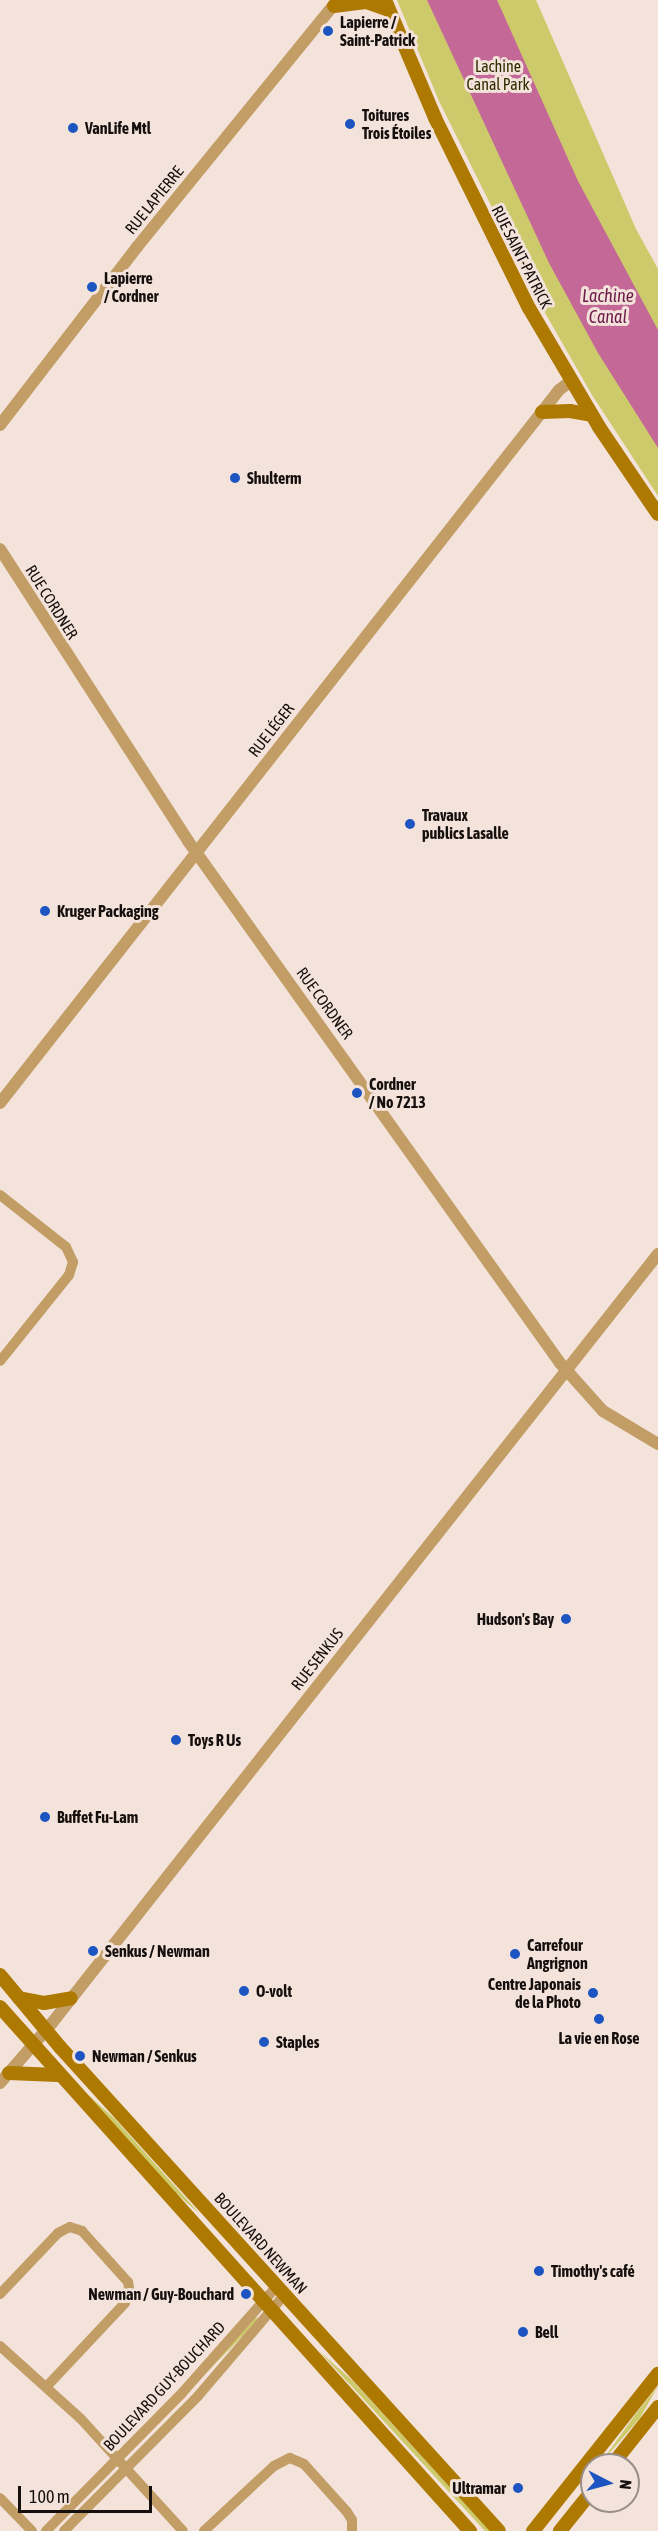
<!DOCTYPE html>
<meta charset="utf-8">
<style>
body{margin:0}
#map{position:relative;width:658px;height:2531px;overflow:hidden;background:#f3e3db;font-family:"Asap Condensed",sans-serif}
div>[style]{position:absolute}
.green>*{inset:0;background:#cdca6b;transform-origin:0 0}
.water>*{inset:0;background:#c46997}
.minor>*{height:10px;margin:-5px;padding:0 5px;transform-origin:5px;border-radius:5px;background:#c29e66}
.tertiary>*{height:12px;margin:-6px;padding:0 6px;transform-origin:6px;border-radius:6px;background:#c29e66}
.secondary>*{height:14px;margin:-7px;padding:0 7px;transform-origin:7px;border-radius:7px;background:#ae7901}
.dots>*{width:16px;height:16px;translate:-50% -50%;box-sizing:border-box;border:3px solid #f3e3db;border-radius:50%}
span{translate:-50% -50%;white-space:nowrap;text-align:center;line-height:1.15;-webkit-text-stroke:6px #f3e3db;paint-order:stroke}
.poi-label{font-size:16px;color:#150f0d;font-weight:700}
.left{translate:0 -50%;text-align:left}
.right{translate:-100% -50%;text-align:right}
.park-label{font-size:16px;color:#2f2d00}
.street-label{font-size:16px;color:#150f0d}
.water-label{font-size:18px;color:#6c1949;font-style:italic}
.north{position:absolute;left:580px;top:2453px;width:60px;height:60px;box-sizing:border-box;background:#f3e3db;border:2px solid #9a8e89;border-radius:50%;rotate:96deg;font-size:16px;font-weight:700;line-height:24px;text-align:center;color:#150f0d}
.north::after{content:'';display:block;margin:auto;width:21px;height:27px;background:#1c55c2;clip-path:polygon(50% 0,100% 100%,50% 72%,0 100%)}
.scale{position:absolute;left:18px;top:2486px;width:134px;height:27px;box-sizing:border-box;border:3px solid #150f0d;border-top:0;padding-left:8px;font-size:18px;line-height:21px;white-space:nowrap;color:#150f0d;-webkit-text-stroke:4px #f3e3db;paint-order:stroke}
</style>
<div id="map">
<div class="green">
<i style="clip-path:polygon(397px 0,536px 0,636px 229px,658px 269px,658px 496px,592px 395px,540px 304px,439px 101px)"></i>
<i style="clip-path:polygon(86px 2093px,114px 2118px,200px 2214px,172px 2190px)"></i>
<i style="left:256px;top:2317px;width:4px;height:179px;rotate:45deg"></i>
<i style="clip-path:polygon(319px 2351px,352px 2380px,490px 2531px,485px 2531px)"></i>
<i style="clip-path:polygon(658px 2386px,640px 2418px,599px 2465px,638px 2411px)"></i>
</div>
<div class="water">
<i style="clip-path:polygon(427px 0,497px 0,578px 181px,658px 330px,658px 448px,598px 353px,549px 263px)"></i>
</div>
<div class="minor">
<i style="left:0;top:1195px;width:84px;rotate:38.2deg"></i>
<i style="left:66px;top:1247px;width:17px;rotate:65deg"></i>
<i style="left:73px;top:1262px;width:14px;rotate:107deg"></i>
<i style="left:69px;top:1275px;width:110px;rotate:128.7deg"></i>
<i style="left:0;top:2294px;width:84px;rotate:-46.4deg"></i>
<i style="left:58px;top:2233px;width:13px;rotate:-27deg"></i>
<i style="left:70px;top:2227px;width:13px;rotate:18deg"></i>
<i style="left:82px;top:2231px;width:69px;rotate:48deg"></i>
<i style="left:128px;top:2282px;width:11px;rotate:80deg"></i>
<i style="left:130px;top:2293px;width:11px;rotate:117deg"></i>
<i style="left:125px;top:2303px;width:114px;rotate:133.2deg"></i>
<i style="left:0;top:2346px;width:109px;rotate:42deg"></i>
<i style="left:81px;top:2419px;width:151px;rotate:47.7deg"></i>
<i style="left:0;top:2498px;width:46px;rotate:45.9deg"></i>
<i style="left:46px;top:2531px;width:194px;rotate:-45.4deg"></i>
<i style="left:182px;top:2393px;width:143px;rotate:-48.4deg"></i>
<i style="left:64px;top:2531px;width:190px;rotate:-45.2deg"></i>
<i style="left:198px;top:2396px;width:134px;rotate:-49.5deg"></i>
<i style="left:204px;top:2531px;width:96px;rotate:-42.9deg"></i>
<i style="left:274px;top:2466px;width:18px;rotate:-27deg"></i>
<i style="left:290px;top:2458px;width:15px;rotate:23deg"></i>
<i style="left:304px;top:2464px;width:64px;rotate:48.1deg"></i>
<i style="left:347px;top:2512px;width:9px;rotate:58deg"></i>
<i style="left:352px;top:2520px;width:11px;rotate:90deg"></i>
</div>
<div class="tertiary">
<i style="left:0;top:425px;width:225px;rotate:-52.4deg"></i>
<i style="left:137px;top:247px;width:318px;rotate:-50.9deg"></i>
<i style="left:0;top:549px;width:347px;rotate:57.2deg"></i>
<i style="left:188px;top:841px;width:641px;rotate:54.52deg"></i>
<i style="left:560px;top:1363px;width:64px;rotate:48.1deg"></i>
<i style="left:603px;top:1411px;width:64px;rotate:31deg"></i>
<i style="left:0;top:1103px;width:906px;rotate:-51.9deg"></i>
<i style="left:559px;top:390px;width:15px;rotate:-37deg"></i>
<i style="left:0;top:2083px;width:79px;rotate:-49.1deg"></i>
<i style="left:52px;top:2023px;width:979px;rotate:-51.76deg"></i>
</div>
<div class="secondary">
<i style="left:385px;top:0;width:128px;rotate:67deg"></i>
<i style="left:435px;top:118px;width:212px;rotate:63.7deg"></i>
<i style="left:529px;top:308px;width:138px;rotate:59.5deg"></i>
<i style="left:599px;top:427px;width:105px;rotate:55.9deg"></i>
<i style="left:334px;top:6px;width:32px;rotate:-7deg"></i>
<i style="left:366px;top:2px;width:24px;rotate:19deg"></i>
<i style="left:542px;top:412px;width:28px;rotate:-2deg"></i>
<i style="left:570px;top:411px;width:22px;rotate:10deg"></i>
<i style="left:0;top:1975px;width:94px;rotate:50.2deg"></i>
<i style="left:60px;top:2047px;width:653px;rotate:47.79deg"></i>
<i style="left:19px;top:1998px;width:25px;rotate:11deg"></i>
<i style="left:44px;top:2003px;width:27px;rotate:-10deg"></i>
<i style="left:0;top:2007px;width:704px;rotate:48.11deg"></i>
<i style="left:9px;top:2073px;width:48px;rotate:2.4deg"></i>
<i style="left:612px;top:2465px;width:74px;rotate:-51.6deg"></i>
<i style="left:533px;top:2531px;width:201px;rotate:-51.5deg"></i>
<i style="left:560px;top:2531px;width:51px;rotate:-51.3deg"></i>
</div>
<div class="dots">
<i style="left:328px;top:31px;background:#1c55c2"></i>
<i style="left:350px;top:124px;background:#1c55c2"></i>
<i style="left:73px;top:128px;background:#1c55c2"></i>
<i style="left:92px;top:287px;background:#1c55c2"></i>
<i style="left:235px;top:478px;background:#1c55c2"></i>
<i style="left:410px;top:824px;background:#1c55c2"></i>
<i style="left:45px;top:911px;background:#1c55c2"></i>
<i style="left:357px;top:1093px;background:#1c55c2"></i>
<i style="left:566px;top:1619px;background:#1c55c2"></i>
<i style="left:176px;top:1740px;background:#1c55c2"></i>
<i style="left:45px;top:1817px;background:#1c55c2"></i>
<i style="left:93px;top:1951px;background:#1c55c2"></i>
<i style="left:515px;top:1954px;background:#1c55c2"></i>
<i style="left:244px;top:1991px;background:#1c55c2"></i>
<i style="left:593px;top:1993px;background:#1c55c2"></i>
<i style="left:599px;top:2019px;background:#1c55c2"></i>
<i style="left:264px;top:2042px;background:#1c55c2"></i>
<i style="left:80px;top:2056px;background:#1c55c2"></i>
<i style="left:539px;top:2271px;background:#1c55c2"></i>
<i style="left:246px;top:2294px;background:#1c55c2"></i>
<i style="left:523px;top:2332px;background:#1c55c2"></i>
<i style="left:518px;top:2488px;background:#1c55c2"></i>
</div>
<div class="poi-label">
<span class="left" style="left:340px;top:31px">Lapierre /<br>Saint-Patrick</span>
<span class="left" style="left:362px;top:124px">Toitures<br>Trois Étoiles</span>
<span class="left" style="left:85px;top:128px">VanLife Mtl</span>
<span class="left" style="left:104px;top:287px">Lapierre<br>/ Cordner</span>
<span class="left" style="left:247px;top:478px">Shulterm</span>
<span class="left" style="left:422px;top:824px">Travaux<br>publics Lasalle</span>
<span class="left" style="left:57px;top:911px">Kruger Packaging</span>
<span class="left" style="left:369px;top:1093px">Cordner<br>/ No 7213</span>
<span class="right" style="left:554px;top:1619px">Hudson's Bay</span>
<span class="left" style="left:188px;top:1740px">Toys R Us</span>
<span class="left" style="left:57px;top:1817px">Buffet Fu-Lam</span>
<span class="left" style="left:527px;top:1954px">Carrefour<br>Angrignon</span>
<span class="left" style="left:105px;top:1951px">Senkus / Newman</span>
<span class="right" style="left:581px;top:1993px">Centre Japonais<br>de la Photo</span>
<span class="left" style="left:256px;top:1991px">O-volt</span>
<span style="left:599px;top:2038px">La vie en Rose</span>
<span class="left" style="left:276px;top:2042px">Staples</span>
<span class="left" style="left:92px;top:2056px">Newman / Senkus</span>
<span class="left" style="left:551px;top:2271px">Timothy's café</span>
<span class="right" style="left:234px;top:2294px">Newman / Guy-Bouchard</span>
<span class="left" style="left:535px;top:2332px">Bell</span>
<span class="right" style="left:506px;top:2488px">Ultramar</span>
</div>
<div class="park-label">
<span style="left:498px;top:75px">Lachine<br>Canal Park</span>
</div>
<div class="street-label">
<span style="left:154px;top:200px;rotate:-51deg">RUE LAPIERRE</span>
<span style="left:522px;top:257px;rotate:63deg">RUE SAINT-PATRICK</span>
<span style="left:52px;top:602px;rotate:58deg">RUE CORDNER</span>
<span style="left:271px;top:730px;rotate:-52deg">RUE LÉGER</span>
<span style="left:325px;top:1003px;rotate:54deg">RUE CORDNER</span>
<span style="left:317px;top:1659px;rotate:-52deg">RUE SENKUS</span>
<span style="left:261px;top:2243px;rotate:48deg">BOULEVARD NEWMAN</span>
<span style="left:164px;top:2386px;rotate:-47deg">BOULEVARD GUY-BOUCHARD</span>
</div>
<div class="water-label">
<span style="left:608px;top:307px">Lachine<br>Canal</span>
</div>
<div class="north">N</div>
<div class="scale">100 m</div>
</div>
